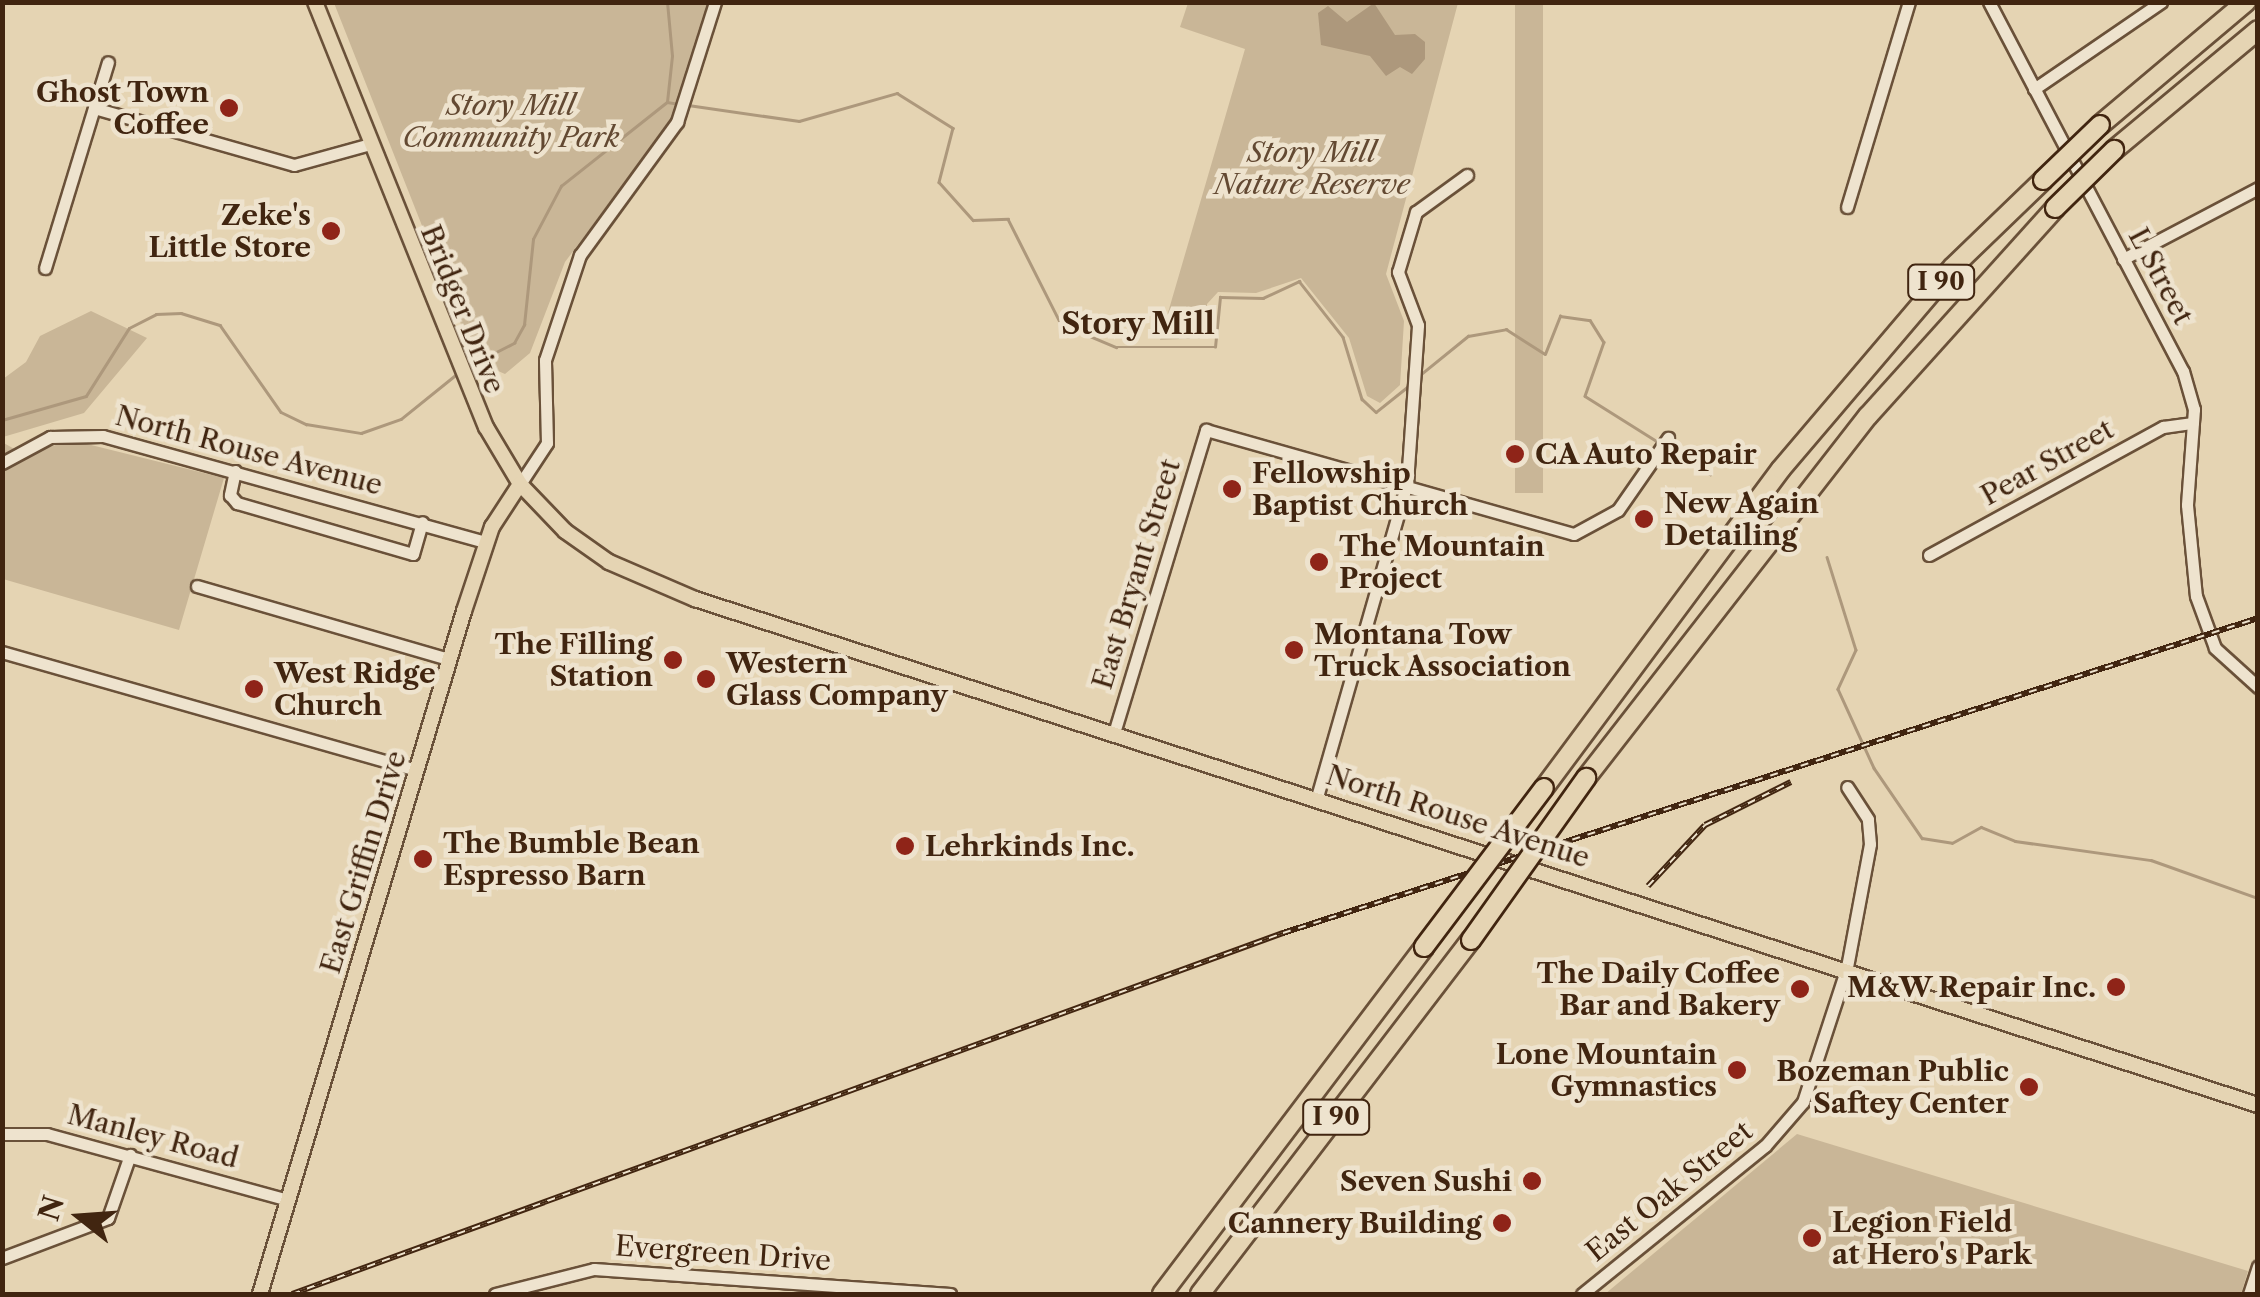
<!DOCTYPE html>
<style>
body{margin:0}
#map{position:relative;width:2260px;height:1297px;overflow:hidden;background:#e5d4b3;font-family:"Libre Caslon Text",serif}
div>[style]{position:absolute}
.green>*{inset:0;background:#c9b697;transform-origin:0 0}
.water>*{inset:0;background:#ad987c}
.stream>*{height:2.5px;margin:-1.25px;padding:0 1.25px;transform-origin:1.25px;border-radius:1.25px;background:#ad987c}
.roads{filter:drop-shadow(2px 0 #6a5139) drop-shadow(-2px 0 #6a5139) drop-shadow(0 2px #6a5139) drop-shadow(0 -2px #6a5139)}
.minor>*{height:11px;margin:-5.5px;padding:0 5.5px;transform-origin:5.5px;border-radius:5.5px;background:#eee3ce}
.major>*{height:14px;margin:-7px;padding:0 7px;transform-origin:7px;border-radius:7px;background:#e5d4b3}
.highway>*{height:18px;margin:-9px;padding:0 9px;transform-origin:9px;border-radius:9px;background:#e5d4b3}
.rail>*{height:6px;margin-top:-3px;transform-origin:0;background:repeating-linear-gradient(90deg,#eee3ce 0 8px,#412510 0 16px);box-sizing:border-box;border-block:2px solid #412510}
.bridges{filter:drop-shadow(2px 0 #412510) drop-shadow(-2px 0 #412510) drop-shadow(0 2px #412510) drop-shadow(0 -2px #412510)}
.highway-bridge>*{height:18px;margin:-9px;padding:0 9px;transform-origin:9px;border-radius:9px;background:#e5d4b3}
.dots>*{width:28px;height:28px;translate:-50% -50%;box-sizing:border-box;border:5px solid #eee3ce;border-radius:50%}
span{translate:-50% -50%;white-space:nowrap;text-align:center;line-height:1.15;-webkit-text-stroke:9px #eee3ce;paint-order:stroke}
.shield-label span{padding:2px 8px;background:#eee3ce;border:2px solid;border-radius:8px;-webkit-text-stroke-width:0}
.shield-label{font-size:25px;color:#412510;font-weight:700}
.poi-label{font-size:28px;color:#412510;font-weight:700}
.right{translate:-100% -50%;text-align:right}
.left{translate:0 -50%;text-align:left}
.park-label{font-size:28px;color:#634932;font-style:italic}
.street-label{font-size:28px;color:#412510}
.neighbourhood-label{font-size:30px;color:#412510;font-weight:700}
.frame{position:absolute;inset:0;border:5px solid #412510;pointer-events:none}
.north{position:absolute;left:30px;top:1167px;width:100px;height:100px;-webkit-text-stroke:8px #eee3ce;paint-order:stroke;rotate:287deg;font-size:28px;font-weight:700;line-height:40px;text-align:center;color:#412510}
.north::after{content:'';display:block;margin:auto;width:35px;height:45px;background:#412510;clip-path:polygon(50% 0,100% 100%,50% 72%,0 100%)}
</style>
<div id="map">
<div class="green">
<i style="clip-path:polygon(334px 3px,711px 3px,673px 118px,565px 262px,530px 353px,505px 374px,470px 359px,463px 343px,466px 337px)"></i>
<i style="clip-path:polygon(1188px 3px,1458px 3px,1386px 274px,1404px 321px,1400px 385px,1380px 403px,1367px 396px,1349px 338px,1301px 278px,1256px 293px,1218px 292px,1207px 304px,1207px 338px,1160px 340px,1245px 49px,1180px 27px)"></i>
<i style="left:1515px;top:3px;width:28px;height:490px"></i>
<i style="clip-path:polygon(91px 311px,147px 338px,84px 413px,3px 437px,3px 379px,26px 362px,40px 336px)"></i>
<i style="clip-path:polygon(71px 440px,224px 478px,179px 630px,3px 579px,2px 442px,25px 455px)"></i>
<i style="clip-path:polygon(1797px 1134px,2248px 1271px,2241px 1294px,1605px 1294px)"></i>
</div>
<div class="water">
<i style="clip-path:polygon(1374px 3px,1395px 35px,1415px 34px,1425px 42px,1425px 59px,1412px 74px,1400px 67px,1386px 76px,1370px 56px,1321px 45px,1318px 13px,1328px 6px,1347px 22px)"></i>
</div>
<div class="stream">
<i style="left:667px;top:102px;width:13px;rotate:9deg"></i>
<i style="left:688px;top:105px;width:112px;rotate:8.2deg"></i>
<i style="left:799px;top:121px;width:102px;rotate:-15.9deg"></i>
<i style="left:897px;top:93px;width:66px;rotate:32deg"></i>
<i style="left:953px;top:128px;width:56px;rotate:104.5deg"></i>
<i style="left:939px;top:182px;width:51px;rotate:48.2deg"></i>
<i style="left:973px;top:220px;width:35px;rotate:-2deg"></i>
<i style="left:1008px;top:219px;width:118px;rotate:63.2deg"></i>
<i style="left:1061px;top:324px;width:60px;rotate:22.7deg"></i>
<i style="left:1116px;top:347px;width:99px"></i>
<i style="left:1215px;top:347px;width:50px;rotate:-84.3deg"></i>
<i style="left:1220px;top:297px;width:43px;rotate:1.3deg"></i>
<i style="left:1263px;top:298px;width:40px;rotate:-25deg"></i>
<i style="left:1299px;top:281px;width:71px;rotate:51.8deg"></i>
<i style="left:1343px;top:337px;width:65px;rotate:73deg"></i>
<i style="left:1362px;top:399px;width:19px;rotate:43deg"></i>
<i style="left:1376px;top:412px;width:45px;rotate:-38.7deg"></i>
<i style="left:469px;top:366px;width:51px;rotate:-27.1deg"></i>
<i style="left:514px;top:343px;width:21px;rotate:-61deg"></i>
<i style="left:524px;top:325px;width:86px;rotate:-84deg"></i>
<i style="left:533px;top:239px;width:60px;rotate:-62.2deg"></i>
<i style="left:561px;top:186px;width:135px;rotate:-38.4deg"></i>
<i style="left:667px;top:102px;width:46px;rotate:-83.8deg"></i>
<i style="left:672px;top:56px;width:54px;rotate:-95.3deg"></i>
<i style="left:1420px;top:375px;width:62px;rotate:-39.1deg"></i>
<i style="left:1468px;top:336px;width:39px;rotate:-10deg"></i>
<i style="left:1506px;top:329px;width:46px;rotate:32.7deg"></i>
<i style="left:1545px;top:354px;width:41px;rotate:-68.5deg"></i>
<i style="left:1560px;top:316px;width:30px;rotate:8deg"></i>
<i style="left:1590px;top:320px;width:26px;rotate:58deg"></i>
<i style="left:1604px;top:342px;width:57px;rotate:109.4deg"></i>
<i style="left:1585px;top:396px;width:86px;rotate:32.2deg"></i>
<i style="left:2px;top:420px;width:87px;rotate:-15.9deg"></i>
<i style="left:86px;top:396px;width:80px;rotate:-57.7deg"></i>
<i style="left:129px;top:328px;width:30px;rotate:-27deg"></i>
<i style="left:156px;top:314px;width:25px;rotate:-2deg"></i>
<i style="left:181px;top:313px;width:41px;rotate:17.1deg"></i>
<i style="left:220px;top:325px;width:106px;rotate:55deg"></i>
<i style="left:281px;top:412px;width:28px;rotate:26deg"></i>
<i style="left:306px;top:424px;width:56px;rotate:9.3deg"></i>
<i style="left:361px;top:433px;width:42px;rotate:-19.3deg"></i>
<i style="left:401px;top:419px;width:73px;rotate:-38.9deg"></i>
<i style="left:1669px;top:448px;width:49px;rotate:32.4deg"></i>
<i style="left:1827px;top:557px;width:97px;rotate:72.7deg"></i>
<i style="left:1856px;top:650px;width:43px;rotate:114.8deg"></i>
<i style="left:1838px;top:689px;width:87px;rotate:65.5deg"></i>
<i style="left:1874px;top:768px;width:85px;rotate:55.6deg"></i>
<i style="left:1922px;top:838px;width:30px;rotate:9deg"></i>
<i style="left:1952px;top:843px;width:33px;rotate:-29deg"></i>
<i style="left:1981px;top:827px;width:37px;rotate:22deg"></i>
<i style="left:2015px;top:841px;width:137px;rotate:8deg"></i>
<i style="left:2151px;top:860px;width:114px;rotate:19.6deg"></i>
</div>
<div class="roads">
<div class="minor">
<i style="left:1989px;top:2px;width:417px;rotate:62.3deg"></i>
<i style="left:2183px;top:371px;width:40px;rotate:74deg"></i>
<i style="left:2194px;top:409px;width:96px;rotate:94.2deg"></i>
<i style="left:2187px;top:505px;width:91px;rotate:84.4deg"></i>
<i style="left:2196px;top:596px;width:55px;rotate:69.9deg"></i>
<i style="left:2215px;top:648px;width:58px;rotate:42.2deg"></i>
<i style="left:2034px;top:89px;width:154px;rotate:-34.4deg"></i>
<i style="left:94px;top:108px;width:208px;rotate:15.9deg"></i>
<i style="left:294px;top:165px;width:79px;rotate:-15.4deg"></i>
<i style="left:1847px;top:207px;width:214px;rotate:-73.2deg"></i>
<i style="left:2123px;top:259px;width:153px;rotate:-27.7deg"></i>
<i style="left:45px;top:268px;width:215px;rotate:-73deg"></i>
<i style="left:2px;top:463px;width:55px;rotate:-28.4deg"></i>
<i style="left:50px;top:437px;width:53px;rotate:-1.1deg"></i>
<i style="left:103px;top:436px;width:397px;rotate:15.5deg"></i>
<i style="left:235px;top:471px;width:25px;rotate:102deg"></i>
<i style="left:230px;top:495px;width:11px;rotate:49deg"></i>
<i style="left:237px;top:503px;width:183px;rotate:16.2deg"></i>
<i style="left:413px;top:554px;width:33px;rotate:-74deg"></i>
<i style="left:520px;top:484px;width:49px;rotate:-56.6deg"></i>
<i style="left:547px;top:443px;width:83px;rotate:-91.4deg"></i>
<i style="left:545px;top:360px;width:111px;rotate:-71.6deg"></i>
<i style="left:580px;top:255px;width:165px;rotate:-53.9deg"></i>
<i style="left:677px;top:122px;width:126px;rotate:-72.4deg"></i>
<i style="left:1929px;top:555px;width:267px;rotate:-28.7deg"></i>
<i style="left:2163px;top:427px;width:30px;rotate:-8deg"></i>
<i style="left:197px;top:586px;width:262px;rotate:16.2deg"></i>
<i style="left:2px;top:652px;width:430px;rotate:15.9deg"></i>
<i style="left:1114px;top:733px;width:317px;rotate:-73.1deg"></i>
<i style="left:1206px;top:430px;width:382px;rotate:15.8deg"></i>
<i style="left:1574px;top:534px;width:50px;rotate:-28.6deg"></i>
<i style="left:1618px;top:510px;width:88px;rotate:-55.2deg"></i>
<i style="left:1317px;top:797px;width:327px;rotate:-74deg"></i>
<i style="left:1407px;top:483px;width:158px;rotate:-86deg"></i>
<i style="left:1418px;top:325px;width:57px;rotate:-110.7deg"></i>
<i style="left:1398px;top:272px;width:63px;rotate:-73.3deg"></i>
<i style="left:1416px;top:212px;width:63px;rotate:-36deg"></i>
<i style="left:2px;top:1134px;width:45px"></i>
<i style="left:47px;top:1134px;width:250px;rotate:15.3deg"></i>
<i style="left:2px;top:1258px;width:113px;rotate:-20.7deg"></i>
<i style="left:108px;top:1218px;width:67px;rotate:-70.8deg"></i>
<i style="left:495px;top:1294px;width:102px;rotate:-14.2deg"></i>
<i style="left:594px;top:1269px;width:357px;rotate:4deg"></i>
<i style="left:1582px;top:1294px;width:235px;rotate:-39deg"></i>
<i style="left:1765px;top:1146px;width:58px;rotate:-49.2deg"></i>
<i style="left:1803px;top:1102px;width:142px;rotate:-71.9deg"></i>
<i style="left:1847px;top:967px;width:125px;rotate:-79.4deg"></i>
<i style="left:1870px;top:844px;width:25px;rotate:-95deg"></i>
<i style="left:1868px;top:819px;width:38px;rotate:-123deg"></i>
<i style="left:2249px;top:1294px;width:29px;rotate:-72deg"></i>
</div>
<div class="major">
<i style="left:315px;top:2px;width:458px;rotate:68.1deg"></i>
<i style="left:486px;top:427px;width:66px;rotate:59.2deg"></i>
<i style="left:520px;top:484px;width:65px;rotate:46.2deg"></i>
<i style="left:565px;top:531px;width:54px;rotate:35.2deg"></i>
<i style="left:609px;top:562px;width:94px;rotate:23.3deg"></i>
<i style="left:695px;top:599px;width:1643px;rotate:17.94deg"></i>
<i style="left:260px;top:1294px;width:713px;rotate:-73.37deg"></i>
<i style="left:464px;top:611px;width:89px;rotate:-71.6deg"></i>
<i style="left:492px;top:527px;width:51px;rotate:-56.9deg"></i>
</div>
<div class="highway">
<i style="left:2100px;top:125px;width:191px;rotate:-40.1deg"></i>
<i style="left:2114px;top:150px;width:187px;rotate:-39.8deg"></i>
<i style="left:1586px;top:778px;width:459px;rotate:-52.1deg"></i>
<i style="left:1868px;top:416px;width:280px;rotate:-48deg"></i>
<i style="left:1544px;top:788px;width:397px;rotate:-53.4deg"></i>
<i style="left:1781px;top:469px;width:265px;rotate:-49.6deg"></i>
<i style="left:1953px;top:267px;width:125px;rotate:-44deg"></i>
<i style="left:1162px;top:1294px;width:435px;rotate:-52.9deg"></i>
<i style="left:1200px;top:1294px;width:446px;rotate:-52.6deg"></i>
</div>
</div>
<div class="rail">
<i style="left:1648px;top:886px;width:83px;rotate:-46.9deg"></i>
<i style="left:1705px;top:825px;width:96px;rotate:-26.6deg"></i>
<i style="left:292px;top:1294px;width:1055px;rotate:-20.02deg"></i>
<i style="left:1283px;top:933px;width:1025px;rotate:-17.9deg"></i>
</div>
<div class="bridges">
<div class="highway-bridge">
<i style="left:2043px;top:180px;width:79px;rotate:-44deg"></i>
<i style="left:2055px;top:208px;width:83px;rotate:-44.5deg"></i>
<i style="left:1471px;top:940px;width:199px;rotate:-54.6deg"></i>
<i style="left:1424px;top:947px;width:199px;rotate:-53deg"></i>
</div>
</div>
<div class="dots">
<i style="left:229px;top:108px;background:#8f2418"></i>
<i style="left:331px;top:231px;background:#8f2418"></i>
<i style="left:1515px;top:454px;background:#8f2418"></i>
<i style="left:1232px;top:489px;background:#8f2418"></i>
<i style="left:1644px;top:519px;background:#8f2418"></i>
<i style="left:1319px;top:562px;background:#8f2418"></i>
<i style="left:1294px;top:650px;background:#8f2418"></i>
<i style="left:673px;top:660px;background:#8f2418"></i>
<i style="left:706px;top:679px;background:#8f2418"></i>
<i style="left:254px;top:689px;background:#8f2418"></i>
<i style="left:905px;top:846px;background:#8f2418"></i>
<i style="left:423px;top:859px;background:#8f2418"></i>
<i style="left:2116px;top:987px;background:#8f2418"></i>
<i style="left:1800px;top:989px;background:#8f2418"></i>
<i style="left:1737px;top:1070px;background:#8f2418"></i>
<i style="left:2029px;top:1087px;background:#8f2418"></i>
<i style="left:1532px;top:1181px;background:#8f2418"></i>
<i style="left:1502px;top:1223px;background:#8f2418"></i>
<i style="left:1812px;top:1238px;background:#8f2418"></i>
</div>
<div class="shield-label">
<span style="left:1941px;top:282px">I 90</span>
<span style="left:1336px;top:1117px">I 90</span>
</div>
<div class="poi-label">
<span class="right" style="left:209px;top:108px">Ghost Town<br>Coffee</span>
<span class="right" style="left:311px;top:231px">Zeke's<br>Little Store</span>
<span class="left" style="left:1535px;top:454px">CA Auto Repair</span>
<span class="left" style="left:1252px;top:489px">Fellowship<br>Baptist Church</span>
<span class="left" style="left:1664px;top:519px">New Again<br>Detailing</span>
<span class="left" style="left:1339px;top:562px">The Mountain<br>Project</span>
<span class="left" style="left:1314px;top:650px">Montana Tow<br>Truck Association</span>
<span class="right" style="left:653px;top:660px">The Filling<br>Station</span>
<span class="left" style="left:726px;top:679px">Western<br>Glass Company</span>
<span class="left" style="left:274px;top:689px">West Ridge<br>Church</span>
<span class="left" style="left:443px;top:859px">The Bumble Bean<br>Espresso Barn</span>
<span class="left" style="left:925px;top:846px">Lehrkinds Inc.</span>
<span class="right" style="left:1780px;top:989px">The Daily Coffee<br>Bar and Bakery</span>
<span class="right" style="left:2096px;top:987px">M&amp;W Repair Inc.</span>
<span class="right" style="left:1717px;top:1070px">Lone Mountain<br>Gymnastics</span>
<span class="right" style="left:2009px;top:1087px">Bozeman Public<br>Saftey Center</span>
<span class="right" style="left:1512px;top:1181px">Seven Sushi</span>
<span class="left" style="left:1832px;top:1238px">Legion Field<br>at Hero's Park</span>
<span class="right" style="left:1482px;top:1223px">Cannery Building</span>
</div>
<div class="park-label">
<span style="left:511px;top:121px">Story Mill<br>Community Park</span>
<span style="left:1312px;top:168px">Story Mill<br>Nature Reserve</span>
</div>
<div class="street-label">
<span style="left:2161px;top:276px;rotate:62deg">L Street</span>
<span style="left:463px;top:309px;rotate:68deg">Bridger Drive</span>
<span style="left:249px;top:450px;rotate:15deg">North Rouse Avenue</span>
<span style="left:2047px;top:462px;rotate:-29deg">Pear Street</span>
<span style="left:1136px;top:574px;rotate:-73deg">East Bryant Street</span>
<span style="left:1458px;top:816px;rotate:18deg">North Rouse Avenue</span>
<span style="left:363px;top:862px;rotate:-73deg">East Griffin Drive</span>
<span style="left:153px;top:1136px;rotate:15deg">Manley Road</span>
<span style="left:1669px;top:1191px;rotate:-39deg">East Oak Street</span>
<span style="left:723px;top:1253px;rotate:4deg">Evergreen Drive</span>
</div>
<div class="neighbourhood-label">
<span style="left:1138px;top:324px">Story Mill</span>
</div>
<div class="frame"></div>
<div class="north">N</div>
</div>
